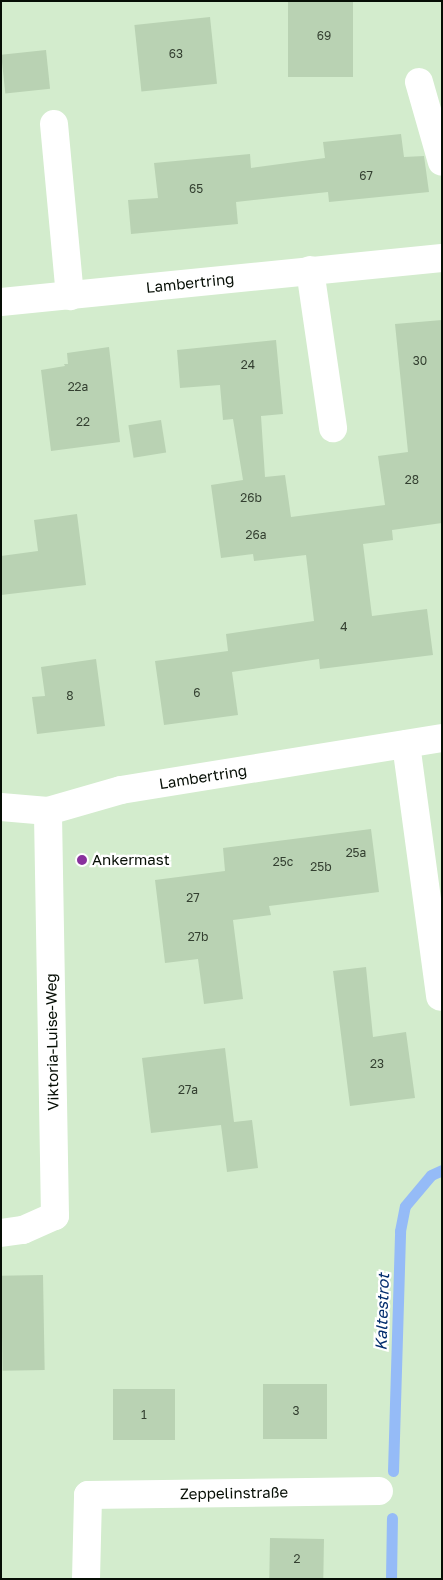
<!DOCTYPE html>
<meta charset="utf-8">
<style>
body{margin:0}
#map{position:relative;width:443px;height:1580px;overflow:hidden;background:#d3eccd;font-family:"Golos Text",sans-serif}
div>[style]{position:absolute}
.stream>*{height:11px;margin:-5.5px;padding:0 5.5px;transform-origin:5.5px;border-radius:5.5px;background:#95bbf7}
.building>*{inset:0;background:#b9d2b3;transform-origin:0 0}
.minor>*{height:28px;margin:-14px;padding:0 14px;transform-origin:14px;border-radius:14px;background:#fff}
.dots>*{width:14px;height:14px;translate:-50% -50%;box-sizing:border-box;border:2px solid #fff;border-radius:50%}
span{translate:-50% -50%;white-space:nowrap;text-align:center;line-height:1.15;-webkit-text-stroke:4.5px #fff;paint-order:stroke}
.number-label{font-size:12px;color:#333f30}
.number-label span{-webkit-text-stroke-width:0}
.street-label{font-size:15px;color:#060e05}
.poi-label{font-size:15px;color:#060e05}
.left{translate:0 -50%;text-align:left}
.water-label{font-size:16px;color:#042e6e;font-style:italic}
.frame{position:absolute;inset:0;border:2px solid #060e05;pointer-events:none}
</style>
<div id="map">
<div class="stream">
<i style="left:393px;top:1471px;width:240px;rotate:-88.3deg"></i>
<i style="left:400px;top:1231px;width:25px;rotate:-79deg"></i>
<i style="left:405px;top:1206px;width:40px;rotate:-50deg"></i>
<i style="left:431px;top:1175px;width:12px;rotate:-24deg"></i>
<i style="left:391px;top:1579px;width:61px;rotate:-89.1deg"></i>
</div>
<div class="building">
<i style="left:288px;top:1px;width:65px;height:76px"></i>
<i style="left:210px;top:17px;width:67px;height:76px;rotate:84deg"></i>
<i style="left:46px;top:50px;width:39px;height:45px;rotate:84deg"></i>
<i style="clip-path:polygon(401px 134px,404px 157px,424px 156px,429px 192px,329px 202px,328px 192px,236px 202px,238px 224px,131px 234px,128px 200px,158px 198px,154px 163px,250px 154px,251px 168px,325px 158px,323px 142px)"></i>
<i style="clip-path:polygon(442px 320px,442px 523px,392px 530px,393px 540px,363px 544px,372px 616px,427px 609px,433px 655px,320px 669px,319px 659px,232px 672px,238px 715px,164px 725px,155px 661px,228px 651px,226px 634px,314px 621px,306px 555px,254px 561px,253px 554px,221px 558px,211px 485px,243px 480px,233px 419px,223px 420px,220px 385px,180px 388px,177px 350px,276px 340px,283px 414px,261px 416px,265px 477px,285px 475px,291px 517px,385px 505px,378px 456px,408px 452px,395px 324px)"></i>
<i style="clip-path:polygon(109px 347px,120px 442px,51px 451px,41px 370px,65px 366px,64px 364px,68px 364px,67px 353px)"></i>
<i style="left:161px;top:420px;width:33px;height:33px;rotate:81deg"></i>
<i style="clip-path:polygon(77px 514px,86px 585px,1px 595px,1px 556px,38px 551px,34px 520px)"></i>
<i style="clip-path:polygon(96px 659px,105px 726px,37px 734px,32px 697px,45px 696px,41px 667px)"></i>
<i style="clip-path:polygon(371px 829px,379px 892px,269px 906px,271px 915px,233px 920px,243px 999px,204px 1004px,198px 959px,165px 963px,155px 880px,225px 871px,223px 848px)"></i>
<i style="clip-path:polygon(366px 967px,373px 1037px,406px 1032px,415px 1098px,350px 1106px,333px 971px)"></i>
<i style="clip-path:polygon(225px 1048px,234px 1122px,252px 1120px,258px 1168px,227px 1172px,221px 1125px,151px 1133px,142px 1058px)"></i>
<i style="left:43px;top:1275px;width:95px;height:42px;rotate:89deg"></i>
<i style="left:263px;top:1384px;width:64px;height:55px"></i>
<i style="left:175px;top:1389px;width:51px;height:62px;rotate:90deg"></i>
<i style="left:270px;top:1538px;width:54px;height:41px;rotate:1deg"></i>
</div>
<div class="minor">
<i style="left:419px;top:82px;width:83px;rotate:74deg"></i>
<i style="left:54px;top:124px;width:173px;rotate:84.7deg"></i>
<i style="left:310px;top:270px;width:160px;rotate:81.7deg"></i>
<i style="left:1px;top:302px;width:443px;rotate:-5.7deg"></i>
<i style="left:406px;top:744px;width:255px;rotate:82.3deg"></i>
<i style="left:1px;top:807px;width:47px;rotate:4.9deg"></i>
<i style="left:48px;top:811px;width:76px;rotate:-16deg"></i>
<i style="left:121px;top:790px;width:325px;rotate:-9.2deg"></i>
<i style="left:1px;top:1233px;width:22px;rotate:-8deg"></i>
<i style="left:23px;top:1230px;width:35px;rotate:-24deg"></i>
<i style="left:55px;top:1216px;width:405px;rotate:-91deg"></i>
<i style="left:86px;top:1579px;width:84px;rotate:-88.6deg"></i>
<i style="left:88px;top:1495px;width:291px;rotate:-0.8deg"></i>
</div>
<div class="dots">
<i style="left:82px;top:860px;background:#89319d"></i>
</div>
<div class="number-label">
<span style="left:324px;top:36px">69</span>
<span style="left:176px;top:54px">63</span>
<span style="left:366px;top:176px">67</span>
<span style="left:196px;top:189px">65</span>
<span style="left:420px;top:361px">30</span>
<span style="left:248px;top:365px">24</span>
<span style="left:78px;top:387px">22a</span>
<span style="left:83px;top:422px">22</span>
<span style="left:412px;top:480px">28</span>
<span style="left:251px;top:498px">26b</span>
<span style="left:256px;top:535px">26a</span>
<span style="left:344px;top:627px">4</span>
<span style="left:197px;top:693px">6</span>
<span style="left:70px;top:696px">8</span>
<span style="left:356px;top:853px">25a</span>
<span style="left:283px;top:862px">25c</span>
<span style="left:321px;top:867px">25b</span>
<span style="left:193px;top:898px">27</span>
<span style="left:198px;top:937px">27b</span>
<span style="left:377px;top:1064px">23</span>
<span style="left:188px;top:1090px">27a</span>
<span style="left:296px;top:1411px">3</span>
<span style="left:144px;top:1415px">1</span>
<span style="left:297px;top:1559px">2</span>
</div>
<div class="street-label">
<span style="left:190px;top:283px;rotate:-6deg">Lambertring</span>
<span style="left:203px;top:777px;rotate:-9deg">Lambertring</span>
<span style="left:52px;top:1042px;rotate:-91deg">Viktoria-Luise-Weg</span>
<span style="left:234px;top:1493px;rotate:-1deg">Zeppelinstraße</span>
</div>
<div class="poi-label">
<span class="left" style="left:92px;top:860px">Ankermast</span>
</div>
<div class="water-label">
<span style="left:382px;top:1312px;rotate:-88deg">Kaltestrot</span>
</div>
<div class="frame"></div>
</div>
